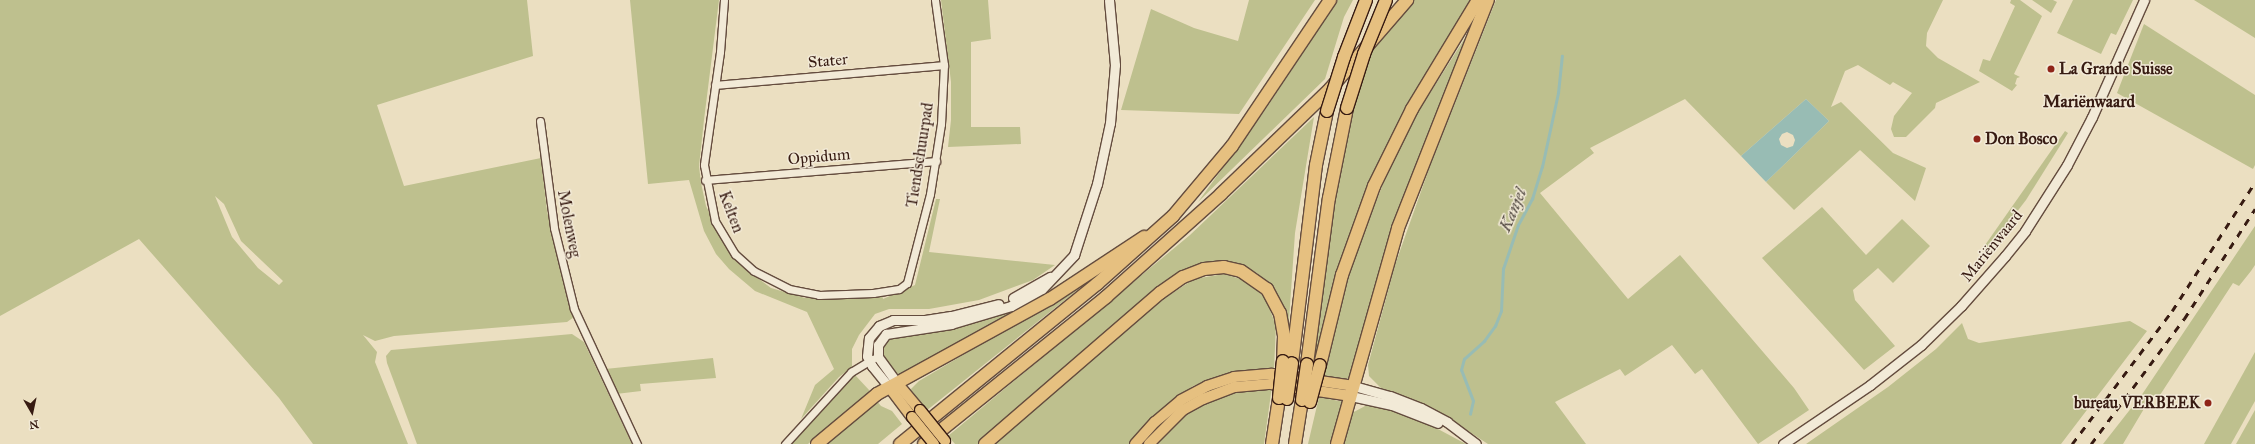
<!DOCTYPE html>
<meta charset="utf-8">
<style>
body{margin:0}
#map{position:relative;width:2255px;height:444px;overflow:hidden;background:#ebdfc1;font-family:"IM FELL Great Primer",serif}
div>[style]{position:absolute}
.green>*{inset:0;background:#bec08e}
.water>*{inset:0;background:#98bcb4}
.stream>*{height:2.5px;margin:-1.25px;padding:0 1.25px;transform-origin:1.25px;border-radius:1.25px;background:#98bcb4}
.roads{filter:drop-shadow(1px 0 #644c3e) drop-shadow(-1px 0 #644c3e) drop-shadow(0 1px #644c3e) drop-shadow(0 -1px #644c3e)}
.street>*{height:7px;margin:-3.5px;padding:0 3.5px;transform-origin:3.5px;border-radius:3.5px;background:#f2ead7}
.secondary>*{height:9px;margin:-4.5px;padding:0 4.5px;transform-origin:4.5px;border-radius:4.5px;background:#f2ead7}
.primary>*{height:10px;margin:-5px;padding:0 5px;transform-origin:5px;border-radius:5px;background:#e6c080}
.highway>*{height:12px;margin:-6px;padding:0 6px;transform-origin:6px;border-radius:6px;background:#e6c080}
.rail>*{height:2.5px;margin-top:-1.25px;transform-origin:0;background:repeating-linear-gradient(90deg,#371b12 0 7px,transparent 0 14px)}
.bridges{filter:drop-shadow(1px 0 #371b12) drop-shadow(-1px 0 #371b12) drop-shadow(0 1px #371b12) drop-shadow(0 -1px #371b12)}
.primary-bridge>*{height:10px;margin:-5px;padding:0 5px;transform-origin:5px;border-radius:5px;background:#e6c080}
.highway-bridge>*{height:12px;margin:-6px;padding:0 6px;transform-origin:6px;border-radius:6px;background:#e6c080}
.dots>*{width:11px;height:11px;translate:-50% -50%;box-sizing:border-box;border:2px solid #f2ead7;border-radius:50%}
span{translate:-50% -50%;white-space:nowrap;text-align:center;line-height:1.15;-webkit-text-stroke:3px #f2ead7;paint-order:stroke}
.street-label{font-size:16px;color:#371b12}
.poi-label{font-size:16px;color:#371b12;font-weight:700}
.left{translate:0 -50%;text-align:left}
.right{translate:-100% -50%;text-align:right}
.neighbourhood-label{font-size:17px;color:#371b12;font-weight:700}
.water-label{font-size:17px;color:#544b43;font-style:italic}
.north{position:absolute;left:12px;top:392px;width:40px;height:40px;-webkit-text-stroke:3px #f2ead7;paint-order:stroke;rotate:171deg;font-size:11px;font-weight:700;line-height:16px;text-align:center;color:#371b12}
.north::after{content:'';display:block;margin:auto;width:14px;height:18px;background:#371b12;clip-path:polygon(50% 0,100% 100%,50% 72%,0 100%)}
</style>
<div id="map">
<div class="green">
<i style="clip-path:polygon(evenodd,0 0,527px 0,533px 56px,377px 105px,404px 186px,541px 158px,547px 211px,574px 317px,567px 322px,394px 336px,375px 341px,363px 335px,377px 352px,375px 362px,408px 444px,313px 444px,279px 398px,139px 239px,0 316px,0 0,215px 196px,224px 204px,241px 241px,283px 281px,279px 285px,258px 268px,232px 237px,215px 196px)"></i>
<i style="clip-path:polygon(630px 0,719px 0,704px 120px,699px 166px,701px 183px,706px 206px,726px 247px,747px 270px,771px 288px,805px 298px,882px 295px,883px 299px,915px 285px,936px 199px,940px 199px,929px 252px,1055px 265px,1033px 280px,979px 300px,929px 309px,889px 309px,875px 314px,859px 335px,852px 349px,852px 367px,839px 377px,801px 419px,815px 385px,834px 369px,807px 312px,755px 291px,729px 269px,716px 254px,704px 231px,689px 180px,648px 184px)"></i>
<i style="clip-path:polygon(941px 0,988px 0,991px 39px,971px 42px,971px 127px,1020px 127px,1021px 144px,948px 147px,951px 120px,951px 82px)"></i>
<i style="clip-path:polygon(1249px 0,1315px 0,1239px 114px,1121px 110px,1151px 9px,1194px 28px,1238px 41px)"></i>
<i style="clip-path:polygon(1338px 0,1353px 0,1344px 17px,1325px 79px,1198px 202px,1265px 110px)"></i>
<i style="clip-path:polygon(1413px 0,1474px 0,1406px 115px,1317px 361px,1313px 361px,1337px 190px,1352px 116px,1370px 54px)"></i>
<i style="clip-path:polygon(1496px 0,1943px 0,1927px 33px,1926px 46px,1938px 58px,1980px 82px,1936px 103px,1935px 108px,1906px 137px,1894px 137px,1891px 129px,1894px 116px,1912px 93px,1893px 82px,1890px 85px,1858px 65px,1845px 71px,1831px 107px,1841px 102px,1893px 153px,1926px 168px,1915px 201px,1860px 150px,1794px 210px,1766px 182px,1829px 121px,1806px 99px,1741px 156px,1685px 99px,1590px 148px,1594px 153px,1540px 193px,1628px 299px,1680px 255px,1794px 388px,1809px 410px,1758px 444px,1702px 369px,1695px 374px,1672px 345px,1625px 376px,1620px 369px,1555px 402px,1586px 444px,1488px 444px,1433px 408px,1381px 388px,1369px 376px,1368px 365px,1395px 265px,1430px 166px)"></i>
<i style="clip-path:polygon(2011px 0,2020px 0,2042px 16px,2014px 74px,2020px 77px,2017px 78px,2015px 84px,2017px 85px,2012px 91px,1979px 71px,1983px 59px,1990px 61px,2015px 6px,2010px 3px)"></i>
<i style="clip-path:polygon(2032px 0,2053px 0,2057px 2px,2051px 13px)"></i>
<i style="clip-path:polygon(2073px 0,2133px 0,2116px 35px,2111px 33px,2101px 54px,2057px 33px)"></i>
<i style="clip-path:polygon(2194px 0,2255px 0,2255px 38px,2207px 8px)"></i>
<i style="clip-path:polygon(2144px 24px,2255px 95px,2255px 165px,2253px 169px,2117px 93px)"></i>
<i style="clip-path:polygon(1470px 30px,1398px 214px,1350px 375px,1347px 379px,1324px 376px,1353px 259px,1389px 169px,1418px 112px)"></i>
<i style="clip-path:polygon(1314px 117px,1295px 233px,1288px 335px,1271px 289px,1257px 273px,1238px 265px,1193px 266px,1170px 280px,978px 444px,955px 444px,948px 436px,1190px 235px)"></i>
<i style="clip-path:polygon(2065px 131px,2068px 133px,2026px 200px,1986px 252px,1983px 248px)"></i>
<i style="clip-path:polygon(1822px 207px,1866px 255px,1902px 219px,1930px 246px,1893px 283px,1878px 268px,1853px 290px,1855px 300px,1895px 346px,1864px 370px,1762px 258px)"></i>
<i style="clip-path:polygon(2255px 226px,2255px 265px,2251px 271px,2239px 286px,2233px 283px,2160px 395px,2151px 397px,2123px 444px,2103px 444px,2143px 393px)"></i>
<i style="clip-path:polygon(1224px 274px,1247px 281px,1266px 299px,1276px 326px,1274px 369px,1228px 373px,1193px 386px,1159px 411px,1129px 444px,994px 444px,1165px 298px,1194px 279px)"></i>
<i style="clip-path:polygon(1090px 280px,926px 411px,913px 395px,911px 389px,919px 381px)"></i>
<i style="clip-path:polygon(1036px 295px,1039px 300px,901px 375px,892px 371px,882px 357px,883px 341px,887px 337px)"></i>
<i style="clip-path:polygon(2130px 321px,2147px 331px,2061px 444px,1806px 444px,1888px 387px,1936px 349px,1962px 323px,1968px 339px,1979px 343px)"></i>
<i style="clip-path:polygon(572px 334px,584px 342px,632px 444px,417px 444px,387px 363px,386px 356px,391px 350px)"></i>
<i style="clip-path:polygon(2255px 352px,2255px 401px,2231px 444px,2204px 444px)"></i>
<i style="clip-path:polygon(713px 358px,716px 378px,640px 384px,641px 391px,616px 394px,605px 369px)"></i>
<i style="clip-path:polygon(855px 375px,870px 391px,808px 444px,791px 444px,830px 397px)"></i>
<i style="clip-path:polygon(1272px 386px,1264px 444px,1157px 444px,1172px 423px,1200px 403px,1238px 390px)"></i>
<i style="clip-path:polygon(1319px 397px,1344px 402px,1331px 444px,1308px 444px)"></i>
<i style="clip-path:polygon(875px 399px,881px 406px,892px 411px,902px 424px,878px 444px,823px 444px)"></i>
<i style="clip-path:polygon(1367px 405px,1408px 413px,1466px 444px,1344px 444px,1352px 413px)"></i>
<i style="clip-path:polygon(2255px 410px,2255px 444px,2236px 444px)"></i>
</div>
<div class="water">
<i style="clip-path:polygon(evenodd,1806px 99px,1829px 121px,1766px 182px,1741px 156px,1806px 99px,1787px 132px,1793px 135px,1795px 140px,1793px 146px,1787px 148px,1781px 145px,1779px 139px,1782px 134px,1787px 132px)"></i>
</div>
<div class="stream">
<i style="left:1470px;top:414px;width:13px;rotate:-77deg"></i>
<i style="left:1473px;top:401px;width:33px;rotate:-111deg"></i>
<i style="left:1461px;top:370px;width:11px;rotate:-75deg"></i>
<i style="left:1464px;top:359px;width:27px;rotate:-42deg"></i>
<i style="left:1484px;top:341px;width:19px;rotate:-54deg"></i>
<i style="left:1495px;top:326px;width:16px;rotate:-68deg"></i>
<i style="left:1501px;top:311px;width:42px;rotate:-87.3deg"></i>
<i style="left:1503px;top:269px;width:46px;rotate:-71.2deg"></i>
<i style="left:1518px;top:225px;width:30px;rotate:-62deg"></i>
<i style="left:1532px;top:199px;width:34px;rotate:-73deg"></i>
<i style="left:1542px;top:167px;width:76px;rotate:-77.8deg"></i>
<i style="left:1558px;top:93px;width:37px;rotate:-84deg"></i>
</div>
<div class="roads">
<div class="street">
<i style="left:724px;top:0;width:52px;rotate:94.4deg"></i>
<i style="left:720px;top:52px;width:114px;rotate:98.1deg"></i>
<i style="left:704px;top:165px;width:57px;rotate:78.9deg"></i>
<i style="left:715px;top:221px;width:39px;rotate:59deg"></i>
<i style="left:735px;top:254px;width:25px;rotate:42deg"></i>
<i style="left:754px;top:271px;width:39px;rotate:27deg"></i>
<i style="left:789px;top:289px;width:31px;rotate:11deg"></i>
<i style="left:819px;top:295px;width:54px;rotate:-2.1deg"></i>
<i style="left:873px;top:293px;width:26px;rotate:-9deg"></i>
<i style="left:899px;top:289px;width:10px;rotate:-37deg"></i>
<i style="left:907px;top:283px;width:92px;rotate:-75.5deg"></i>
<i style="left:930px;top:194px;width:71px;rotate:-81.1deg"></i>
<i style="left:941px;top:124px;width:59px;rotate:-87.1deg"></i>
<i style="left:944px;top:65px;width:66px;rotate:-97.9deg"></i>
<i style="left:715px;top:85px;width:230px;rotate:-5deg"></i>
<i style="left:540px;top:121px;width:108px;rotate:82.5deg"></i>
<i style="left:554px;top:228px;width:83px;rotate:76.1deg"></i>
<i style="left:574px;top:309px;width:149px;rotate:65deg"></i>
<i style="left:705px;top:180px;width:232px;rotate:-4.7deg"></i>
<i style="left:785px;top:444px;width:98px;rotate:-47.5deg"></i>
<i style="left:851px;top:372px;width:26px;rotate:-31deg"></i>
</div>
<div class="secondary">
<i style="left:1013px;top:298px;width:43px;rotate:-29.6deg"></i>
<i style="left:897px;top:383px;width:32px;rotate:-126deg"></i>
<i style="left:878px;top:357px;width:12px;rotate:-90deg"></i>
<i style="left:878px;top:345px;width:14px;rotate:-54deg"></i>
<i style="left:886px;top:334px;width:66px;rotate:-8.7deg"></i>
<i style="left:951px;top:324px;width:63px;rotate:-16.7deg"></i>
<i style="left:1011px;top:306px;width:35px;rotate:-29deg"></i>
<i style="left:1042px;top:289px;width:47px;rotate:-46.7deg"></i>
<i style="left:1074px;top:255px;width:75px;rotate:-72.1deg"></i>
<i style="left:1097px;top:184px;width:62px;rotate:-78deg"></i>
<i style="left:1110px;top:123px;width:58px;rotate:-85.1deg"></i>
<i style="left:1115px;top:65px;width:65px;rotate:-95.3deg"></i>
<i style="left:1354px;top:386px;width:37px;rotate:16deg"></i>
<i style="left:1390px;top:396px;width:33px;rotate:21deg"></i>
<i style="left:1421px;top:408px;width:30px;rotate:28deg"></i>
<i style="left:1447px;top:422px;width:36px;rotate:37deg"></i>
<i style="left:889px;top:387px;width:27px;rotate:-129deg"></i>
<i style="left:872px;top:366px;width:11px;rotate:-117deg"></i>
<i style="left:867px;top:356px;width:18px;rotate:-84deg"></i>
<i style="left:869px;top:338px;width:16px;rotate:-50deg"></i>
<i style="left:879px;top:326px;width:15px;rotate:-23deg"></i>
<i style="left:893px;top:320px;width:32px"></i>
<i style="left:925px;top:320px;width:26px;rotate:-9deg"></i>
<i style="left:951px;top:316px;width:49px;rotate:-14deg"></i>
<i style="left:1351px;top:396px;width:42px;rotate:12.4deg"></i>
<i style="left:1392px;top:405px;width:49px;rotate:21.4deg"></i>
<i style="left:1783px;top:444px;width:105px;rotate:-34.1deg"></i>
<i style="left:1870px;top:385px;width:65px;rotate:-38.1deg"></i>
<i style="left:1921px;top:345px;width:56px;rotate:-44.3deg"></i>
<i style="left:1961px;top:306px;width:67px;rotate:-48.7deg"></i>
<i style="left:2005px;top:256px;width:32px;rotate:-51deg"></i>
<i style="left:2025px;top:231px;width:78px;rotate:-57.5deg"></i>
<i style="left:2067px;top:165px;width:54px;rotate:-62.5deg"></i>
<i style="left:2092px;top:117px;width:128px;rotate:-66deg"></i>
</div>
<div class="primary">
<i style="left:897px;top:383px;width:35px;rotate:50deg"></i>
<i style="left:889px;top:387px;width:38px;rotate:53deg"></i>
<i style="left:1135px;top:444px;width:30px;rotate:-48deg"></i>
<i style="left:1155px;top:422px;width:34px;rotate:-40deg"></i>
<i style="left:1181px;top:400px;width:30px;rotate:-28deg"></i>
<i style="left:1207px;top:386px;width:28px;rotate:-18deg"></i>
<i style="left:1234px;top:377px;width:38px;rotate:-5deg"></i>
<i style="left:1272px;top:374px;width:83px;rotate:8.3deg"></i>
<i style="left:1149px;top:444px;width:48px;rotate:-45deg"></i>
<i style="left:1183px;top:410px;width:23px;rotate:-29deg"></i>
<i style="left:1203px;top:399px;width:34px;rotate:-21deg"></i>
<i style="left:1235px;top:387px;width:36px;rotate:-5deg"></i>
<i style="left:1271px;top:384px;width:81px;rotate:8.5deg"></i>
</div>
<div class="highway">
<i style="left:1292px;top:363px;width:199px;rotate:-83.1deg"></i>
<i style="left:1316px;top:165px;width:55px;rotate:-78.5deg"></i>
<i style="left:1307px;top:364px;width:167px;rotate:-82.5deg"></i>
<i style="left:1329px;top:198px;width:92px;rotate:-78.7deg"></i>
<i style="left:1320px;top:365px;width:93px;rotate:-76.3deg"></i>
<i style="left:1342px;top:275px;width:95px;rotate:-70.2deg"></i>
<i style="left:1374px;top:186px;width:86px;rotate:-63.7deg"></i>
<i style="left:1412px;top:109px;width:127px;rotate:-58.8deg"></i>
<i style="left:817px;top:444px;width:78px;rotate:-39.8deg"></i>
<i style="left:877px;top:394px;width:197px;rotate:-28.8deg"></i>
<i style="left:1050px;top:299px;width:113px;rotate:-33.4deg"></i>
<i style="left:900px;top:444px;width:254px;rotate:-39.1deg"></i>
<i style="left:1097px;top:284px;width:102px;rotate:-41.8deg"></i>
<i style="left:1173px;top:216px;width:92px;rotate:-49.9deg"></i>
<i style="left:1232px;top:146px;width:176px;rotate:-56.1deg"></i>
<i style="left:924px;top:444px;width:234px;rotate:-38.9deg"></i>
<i style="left:1106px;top:297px;width:154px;rotate:-41.8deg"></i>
<i style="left:1221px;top:194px;width:151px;rotate:-43.9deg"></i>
<i style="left:1330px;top:89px;width:118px;rotate:-49.1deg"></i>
<i style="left:985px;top:444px;width:231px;rotate:-40.8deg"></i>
<i style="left:1160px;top:293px;width:28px;rotate:-35deg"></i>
<i style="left:1183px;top:277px;width:22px;rotate:-21deg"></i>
<i style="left:1204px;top:269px;width:20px;rotate:-6deg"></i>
<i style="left:1224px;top:267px;width:17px;rotate:13deg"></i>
<i style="left:1241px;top:271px;width:32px;rotate:35deg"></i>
<i style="left:1267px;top:289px;width:27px;rotate:62deg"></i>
<i style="left:1280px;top:313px;width:23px;rotate:80deg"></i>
<i style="left:1284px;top:336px;width:25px;rotate:92deg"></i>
<i style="left:1272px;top:444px;width:47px;rotate:-81.3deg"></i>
<i style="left:1295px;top:444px;width:45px;rotate:-81deg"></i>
<i style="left:1337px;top:444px;width:224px;rotate:-74.2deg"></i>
<i style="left:1398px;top:228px;width:245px;rotate:-68.5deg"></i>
</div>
</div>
<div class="rail">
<i style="left:2072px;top:444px;width:166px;rotate:-53.1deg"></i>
<i style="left:2172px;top:311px;width:153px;rotate:-57.2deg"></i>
<i style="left:2091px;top:444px;width:156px;rotate:-53.4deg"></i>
<i style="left:2184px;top:319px;width:131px;rotate:-57.2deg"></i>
</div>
<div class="bridges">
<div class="primary-bridge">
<i style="left:920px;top:410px;width:40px;rotate:51deg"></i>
<i style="left:912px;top:417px;width:35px;rotate:51deg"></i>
</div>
<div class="highway-bridge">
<i style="left:1347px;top:108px;width:57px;rotate:-72.5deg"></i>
<i style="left:1364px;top:54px;width:58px;rotate:-67.8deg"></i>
<i style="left:1327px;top:111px;width:57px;rotate:-72.5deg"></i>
<i style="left:1344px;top:57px;width:61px;rotate:-68.9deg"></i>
<i style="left:1279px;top:398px;width:37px;rotate:-84deg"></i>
<i style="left:1287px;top:399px;width:36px;rotate:-82deg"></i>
<i style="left:1302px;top:400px;width:36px;rotate:-82deg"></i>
<i style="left:1310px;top:402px;width:38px;rotate:-75deg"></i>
</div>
</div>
<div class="dots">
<i style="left:2051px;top:69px;background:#8f2418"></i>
<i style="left:1977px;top:139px;background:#8f2418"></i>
<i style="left:2208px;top:403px;background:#8f2418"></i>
</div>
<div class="street-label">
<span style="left:828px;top:61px;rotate:-5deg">Stater</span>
<span style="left:920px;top:155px;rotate:-81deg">Tiendschuurpad</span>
<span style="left:819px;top:157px;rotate:-5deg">Oppidum</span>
<span style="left:731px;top:212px;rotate:69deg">Kelten</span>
<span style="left:569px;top:224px;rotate:79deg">Molenweg</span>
<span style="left:1992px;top:246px;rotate:-51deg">Mariënwaard</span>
</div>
<div class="poi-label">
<span class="left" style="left:2059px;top:69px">La Grande Suisse</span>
<span class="left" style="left:1985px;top:139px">Don Bosco</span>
<span class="right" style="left:2200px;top:403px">bureau VERBEEK</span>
</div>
<div class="neighbourhood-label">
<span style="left:2089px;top:102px">Mariënwaard</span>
</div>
<div class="water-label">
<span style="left:1513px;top:210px;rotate:-67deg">Kanjel</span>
</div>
<div class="north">N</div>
</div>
